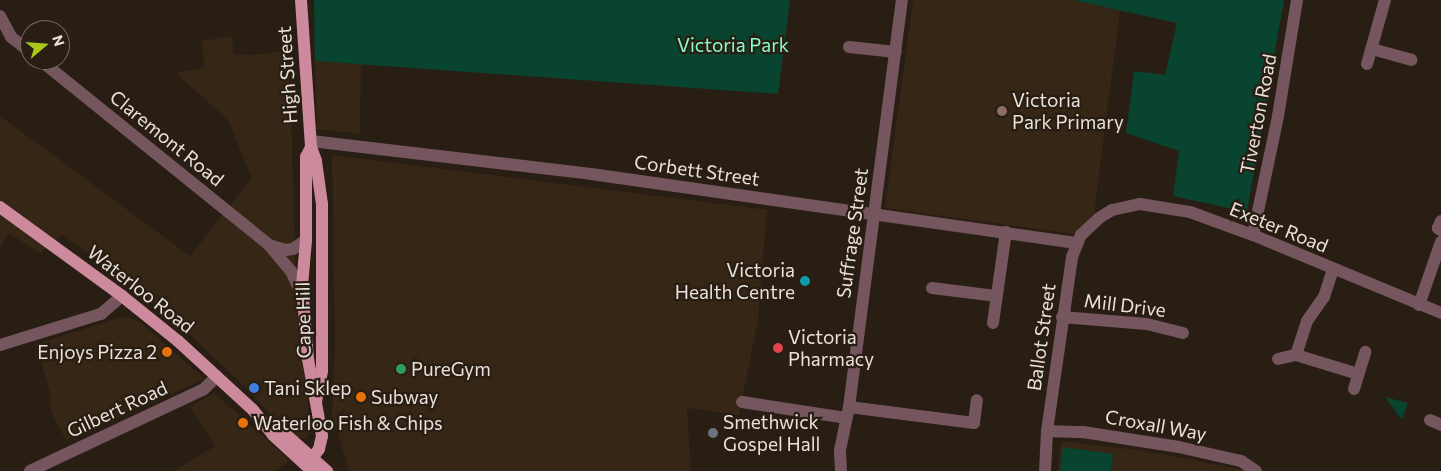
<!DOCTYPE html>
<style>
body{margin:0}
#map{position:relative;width:1441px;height:471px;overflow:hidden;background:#291e13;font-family:Commissioner,sans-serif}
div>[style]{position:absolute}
.built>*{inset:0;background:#362615}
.green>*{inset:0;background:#08442f}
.minor>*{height:12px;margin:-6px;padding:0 6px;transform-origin:6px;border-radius:6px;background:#75565e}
.primary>*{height:12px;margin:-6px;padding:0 6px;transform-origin:6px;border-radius:6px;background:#cc8a9c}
.dots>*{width:14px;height:14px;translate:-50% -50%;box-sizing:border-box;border:2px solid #291e13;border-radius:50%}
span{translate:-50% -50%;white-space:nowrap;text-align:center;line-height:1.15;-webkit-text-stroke:4.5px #291e13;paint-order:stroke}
.park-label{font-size:19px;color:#88fccb}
.street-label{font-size:19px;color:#e9e1da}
.poi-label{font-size:19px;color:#e9e1da}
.left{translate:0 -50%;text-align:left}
.right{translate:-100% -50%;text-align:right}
.north{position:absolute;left:20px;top:20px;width:50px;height:50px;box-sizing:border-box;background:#291e13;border:1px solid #766c63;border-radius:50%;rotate:72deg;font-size:14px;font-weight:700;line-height:20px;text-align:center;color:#e9e1da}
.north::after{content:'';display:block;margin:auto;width:18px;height:22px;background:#aac717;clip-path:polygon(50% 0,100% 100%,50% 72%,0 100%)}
</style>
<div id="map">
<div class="built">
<i style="clip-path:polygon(913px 0,1073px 0,1120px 10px,1094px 215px,1074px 234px,885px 208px)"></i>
<i style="clip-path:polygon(232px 36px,234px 54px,252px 55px,287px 51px,291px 114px,297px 315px,311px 430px,306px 439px,292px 437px,237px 379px,172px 318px,113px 271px,62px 235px,40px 253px,9px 233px,0 248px,0 116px,190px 256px,252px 178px,228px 120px,176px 73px,204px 67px,202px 41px)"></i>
<i style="clip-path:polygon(315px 61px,361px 64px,360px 134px,317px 129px)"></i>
<i style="clip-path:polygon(332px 155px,767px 210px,758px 320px,739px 415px,687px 408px,691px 471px,349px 471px,332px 414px,335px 344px)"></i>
<i style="clip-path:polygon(126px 316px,141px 323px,205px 379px,66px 440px,51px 412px,50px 392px,36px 344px)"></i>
<i style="clip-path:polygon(214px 393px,288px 459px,287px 463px,274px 471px,174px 471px,215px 446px,190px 407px)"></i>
<i style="clip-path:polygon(1061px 441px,1145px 451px,1250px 471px,1058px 471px)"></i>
</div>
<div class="green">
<i style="clip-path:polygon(314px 0,790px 0,778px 94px,315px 61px)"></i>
<i style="clip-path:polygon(1073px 0,1284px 0,1247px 212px,1173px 196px,1179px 151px,1126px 133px,1134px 71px,1165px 75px,1177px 23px)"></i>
<i style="clip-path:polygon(1385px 397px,1408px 403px,1402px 420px)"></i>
<i style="clip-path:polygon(1063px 447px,1113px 454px,1111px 471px,1060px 471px)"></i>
</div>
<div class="minor">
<i style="left:0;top:16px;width:24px;rotate:62deg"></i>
<i style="left:11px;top:37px;width:24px;rotate:38deg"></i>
<i style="left:849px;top:47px;width:47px;rotate:6.1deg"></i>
<i style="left:1372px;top:49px;width:41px;rotate:15.4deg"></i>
<i style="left:40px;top:60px;width:294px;rotate:38.9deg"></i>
<i style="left:269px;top:245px;width:34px;rotate:50deg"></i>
<i style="left:291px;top:271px;width:29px;rotate:65deg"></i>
<i style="left:1367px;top:64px;width:66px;rotate:-74.3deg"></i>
<i style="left:311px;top:141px;width:282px;rotate:6.7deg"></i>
<i style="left:591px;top:174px;width:490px;rotate:8.1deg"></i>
<i style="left:1441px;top:221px;width:8px;rotate:113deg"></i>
<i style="left:1438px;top:228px;width:4px;rotate:34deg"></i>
<i style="left:1253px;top:235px;width:122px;rotate:-78.1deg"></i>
<i style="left:1278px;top:116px;width:118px;rotate:-80.7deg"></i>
<i style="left:269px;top:245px;width:17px;rotate:17deg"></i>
<i style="left:285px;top:250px;width:8px;rotate:-7deg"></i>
<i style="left:293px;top:249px;width:16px;rotate:-35deg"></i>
<i style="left:932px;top:288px;width:64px;rotate:7.1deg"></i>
<i style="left:1419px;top:305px;width:67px;rotate:-70.8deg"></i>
<i style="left:1062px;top:317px;width:85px;rotate:4.7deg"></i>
<i style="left:1147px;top:324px;width:37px;rotate:14deg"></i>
<i style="left:993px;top:323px;width:92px;rotate:-81.9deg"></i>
<i style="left:0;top:345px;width:106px;rotate:-17.1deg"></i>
<i style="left:101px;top:314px;width:28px;rotate:-41deg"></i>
<i style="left:1296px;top:355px;width:36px;rotate:-72deg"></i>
<i style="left:1307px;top:321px;width:29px;rotate:-55deg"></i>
<i style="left:1324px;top:297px;width:29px;rotate:-72deg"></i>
<i style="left:1278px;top:359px;width:18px;rotate:-13deg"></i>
<i style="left:1296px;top:355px;width:65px;rotate:17deg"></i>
<i style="left:1354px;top:389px;width:39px;rotate:-73deg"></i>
<i style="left:742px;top:402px;width:105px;rotate:8.7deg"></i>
<i style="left:849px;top:407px;width:126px;rotate:7.3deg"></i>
<i style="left:974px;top:423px;width:23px;rotate:-83deg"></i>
<i style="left:1430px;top:420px;width:12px;rotate:24deg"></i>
<i style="left:1047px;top:431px;width:36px;rotate:2deg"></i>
<i style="left:1083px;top:432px;width:97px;rotate:8.9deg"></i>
<i style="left:1179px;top:447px;width:64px;rotate:12.7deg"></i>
<i style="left:1241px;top:461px;width:18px;rotate:34deg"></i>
<i style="left:30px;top:471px;width:192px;rotate:-25.2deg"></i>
<i style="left:204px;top:389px;width:18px;rotate:-45deg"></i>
<i style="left:841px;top:471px;width:21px;rotate:-93deg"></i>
<i style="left:840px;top:450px;width:44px;rotate:-78.2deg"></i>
<i style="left:849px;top:407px;width:410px;rotate:-82.6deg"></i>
<i style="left:1045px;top:471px;width:40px;rotate:-87.1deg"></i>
<i style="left:1047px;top:431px;width:176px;rotate:-81.8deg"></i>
<i style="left:1072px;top:257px;width:24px;rotate:-68deg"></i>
<i style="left:1081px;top:235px;width:25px;rotate:-43deg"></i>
<i style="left:1099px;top:218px;width:15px;rotate:-32deg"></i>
<i style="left:1112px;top:210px;width:29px;rotate:-12deg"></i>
<i style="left:1140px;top:204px;width:51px;rotate:9.1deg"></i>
<i style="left:1190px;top:212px;width:67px;rotate:20.1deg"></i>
<i style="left:1253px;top:235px;width:204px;rotate:22.5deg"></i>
</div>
<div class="primary">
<i style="left:301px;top:0;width:147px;rotate:86.1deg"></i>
<i style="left:311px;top:147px;width:15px;rotate:70deg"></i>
<i style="left:316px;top:161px;width:43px;rotate:82.1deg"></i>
<i style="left:322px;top:204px;width:167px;rotate:90deg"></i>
<i style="left:322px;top:371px;width:31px;rotate:101deg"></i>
<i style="left:0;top:207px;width:151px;rotate:36.1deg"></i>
<i style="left:122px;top:296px;width:72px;rotate:38.8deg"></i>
<i style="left:178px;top:341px;width:102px;rotate:42.6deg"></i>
<i style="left:253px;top:410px;width:32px;rotate:51deg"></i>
<i style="left:273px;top:435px;width:53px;rotate:42.7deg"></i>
<i style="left:283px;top:432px;width:59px;rotate:41.6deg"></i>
<i style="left:307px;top:465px;width:20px;rotate:-53deg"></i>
<i style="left:319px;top:449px;width:13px;rotate:-77deg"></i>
<i style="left:322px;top:436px;width:78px;rotate:-100.3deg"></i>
<i style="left:308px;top:359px;width:73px;rotate:-94.7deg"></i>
<i style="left:302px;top:286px;width:46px;rotate:-85deg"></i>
<i style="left:306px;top:240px;width:83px;rotate:-90deg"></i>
<i style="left:306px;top:157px;width:11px;rotate:-63deg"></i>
</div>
<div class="dots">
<i style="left:1002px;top:111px;background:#8d6e63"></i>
<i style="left:805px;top:281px;background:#0f9aa8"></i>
<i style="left:778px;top:348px;background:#e0444e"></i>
<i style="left:167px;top:352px;background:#e8710a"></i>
<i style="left:401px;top:369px;background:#2e9e5b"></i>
<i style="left:254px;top:388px;background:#3f7fe0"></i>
<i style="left:361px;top:397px;background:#e8710a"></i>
<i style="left:243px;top:423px;background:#e8710a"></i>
<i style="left:713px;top:433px;background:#6b7280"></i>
</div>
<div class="park-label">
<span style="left:733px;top:45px">Victoria Park</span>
</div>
<div class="street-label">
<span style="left:287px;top:75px;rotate:-94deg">High Street</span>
<span style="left:1258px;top:114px;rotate:-79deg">Tiverton Road</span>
<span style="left:167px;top:138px;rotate:39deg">Claremont Road</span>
<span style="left:697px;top:170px;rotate:8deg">Corbett Street</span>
<span style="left:1279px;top:227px;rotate:22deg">Exeter Road</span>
<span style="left:852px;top:233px;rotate:-82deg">Suffrage Street</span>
<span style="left:141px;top:289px;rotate:38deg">Waterloo Road</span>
<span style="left:1125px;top:305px;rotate:7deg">Mill Drive</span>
<span style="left:303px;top:320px;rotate:-91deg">Cape Hill</span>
<span style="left:1041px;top:337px;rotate:-82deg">Ballot Street</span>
<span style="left:117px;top:409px;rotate:-25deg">Gilbert Road</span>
<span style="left:1156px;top:425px;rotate:10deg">Croxall Way</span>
</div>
<div class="poi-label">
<span class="left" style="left:1012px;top:111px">Victoria<br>Park Primary</span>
<span class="right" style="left:795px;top:281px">Victoria<br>Health Centre</span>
<span class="left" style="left:788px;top:348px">Victoria<br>Pharmacy</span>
<span class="right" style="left:157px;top:352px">Enjoys Pizza 2</span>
<span class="left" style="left:411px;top:369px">PureGym</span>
<span class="left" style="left:264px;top:388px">Tani Sklep</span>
<span class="left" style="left:371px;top:397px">Subway</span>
<span class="left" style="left:723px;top:433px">Smethwick<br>Gospel Hall</span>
<span class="left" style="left:253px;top:423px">Waterloo Fish &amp; Chips</span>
</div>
<div class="north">N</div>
</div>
